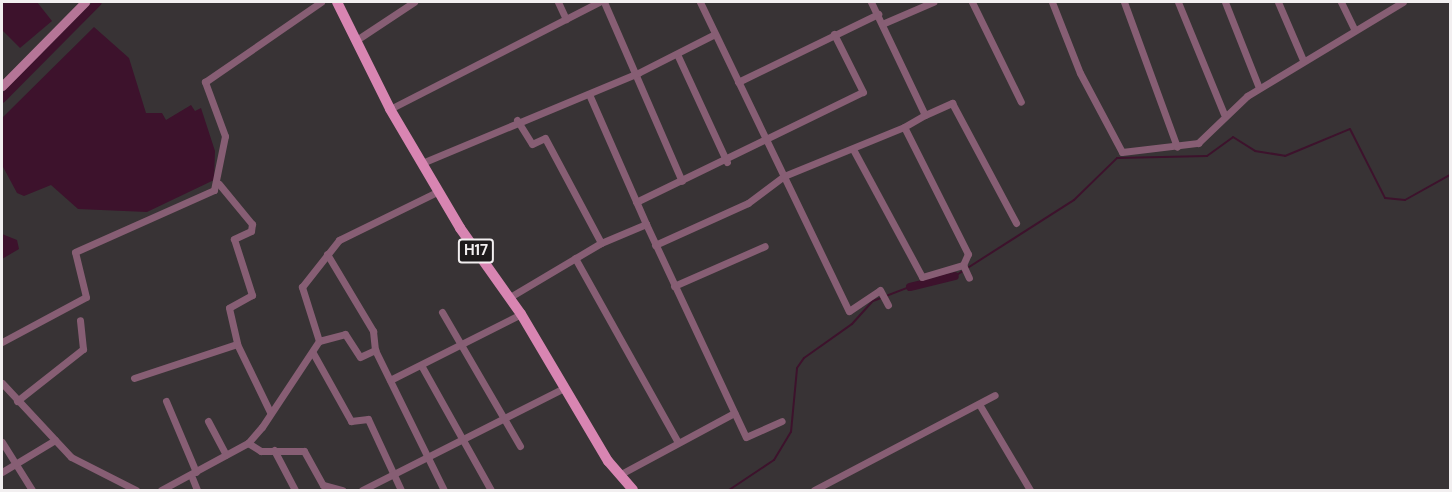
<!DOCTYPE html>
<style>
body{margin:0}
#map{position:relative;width:1452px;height:492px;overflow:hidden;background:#383335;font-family:"DM Sans",sans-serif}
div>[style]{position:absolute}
.water>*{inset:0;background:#3d122c}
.stream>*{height:2px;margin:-1px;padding:0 1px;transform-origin:1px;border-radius:1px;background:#3d122c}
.canal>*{height:8px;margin:-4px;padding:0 4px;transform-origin:4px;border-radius:4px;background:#3d122c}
.minor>*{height:7px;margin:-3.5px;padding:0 3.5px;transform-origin:3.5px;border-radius:3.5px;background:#875e74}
.secondary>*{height:9px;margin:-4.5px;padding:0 4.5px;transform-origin:4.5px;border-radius:4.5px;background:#b57597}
.primary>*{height:10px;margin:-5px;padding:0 5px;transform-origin:5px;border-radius:5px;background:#d885b2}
span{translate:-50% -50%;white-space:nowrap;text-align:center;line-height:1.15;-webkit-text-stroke:4.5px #1e1b1c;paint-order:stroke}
.shield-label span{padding:2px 4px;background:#1e1b1c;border:2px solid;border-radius:4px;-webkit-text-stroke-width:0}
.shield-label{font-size:15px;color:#f2eff0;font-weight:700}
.frame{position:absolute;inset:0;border:3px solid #f2eff0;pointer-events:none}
</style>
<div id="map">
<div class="water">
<i style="clip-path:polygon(2px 2px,37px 2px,52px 21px,20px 48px,2px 30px)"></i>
<i style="clip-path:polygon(94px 27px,129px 58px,146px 113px,162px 113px,166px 120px,191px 105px,195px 111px,201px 108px,215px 151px,214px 180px,147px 212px,78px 209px,51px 185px,24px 196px,17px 193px,2px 165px,2px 118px)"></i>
<i style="clip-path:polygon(2px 234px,17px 240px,19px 249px,2px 259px)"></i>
</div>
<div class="stream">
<i style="left:955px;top:276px;width:141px;rotate:-32.6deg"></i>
<i style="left:1074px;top:200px;width:60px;rotate:-44.3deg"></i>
<i style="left:1117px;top:158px;width:90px;rotate:-1.3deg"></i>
<i style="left:1207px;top:156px;width:32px;rotate:-36deg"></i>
<i style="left:1233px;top:137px;width:26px;rotate:32deg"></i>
<i style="left:1255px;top:151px;width:30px;rotate:9deg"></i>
<i style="left:1285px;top:156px;width:70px;rotate:-22.6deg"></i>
<i style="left:1350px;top:129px;width:77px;rotate:63.1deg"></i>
<i style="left:1385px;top:198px;width:20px;rotate:6deg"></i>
<i style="left:1405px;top:200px;width:51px;rotate:-29.1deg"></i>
<i style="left:729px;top:490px;width:54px;rotate:-33.7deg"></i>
<i style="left:774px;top:460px;width:33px;rotate:-59deg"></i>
<i style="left:791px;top:432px;width:64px;rotate:-84.6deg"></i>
<i style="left:797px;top:368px;width:12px;rotate:-55deg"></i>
<i style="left:804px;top:358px;width:59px;rotate:-35.3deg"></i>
<i style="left:852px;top:324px;width:31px;rotate:-48deg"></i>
<i style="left:873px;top:301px;width:40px;rotate:-21deg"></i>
</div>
<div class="canal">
<i style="left:2px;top:99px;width:136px;rotate:-45.3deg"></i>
<i style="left:910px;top:287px;width:46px;rotate:-13.7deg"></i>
</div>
<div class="minor">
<i style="left:558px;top:2px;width:19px;rotate:65deg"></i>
<i style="left:604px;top:2px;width:195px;rotate:66.5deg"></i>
<i style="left:700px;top:2px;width:343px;rotate:64.3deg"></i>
<i style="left:849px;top:311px;width:37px;rotate:-34deg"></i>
<i style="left:880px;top:290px;width:17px;rotate:62deg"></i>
<i style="left:871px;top:2px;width:125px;rotate:64.5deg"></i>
<i style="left:925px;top:115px;width:30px;rotate:-24deg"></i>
<i style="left:952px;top:103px;width:136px;rotate:61.9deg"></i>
<i style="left:972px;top:2px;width:111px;rotate:63.9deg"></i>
<i style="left:1052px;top:2px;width:76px;rotate:68.5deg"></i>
<i style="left:1080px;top:73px;width:89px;rotate:62deg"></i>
<i style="left:1122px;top:152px;width:77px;rotate:-6.8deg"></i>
<i style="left:1198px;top:143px;width:68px;rotate:-43.8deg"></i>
<i style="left:1247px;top:96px;width:182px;rotate:-31.1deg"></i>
<i style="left:1124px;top:2px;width:154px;rotate:69.9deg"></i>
<i style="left:1178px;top:2px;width:121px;rotate:67.7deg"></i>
<i style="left:1225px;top:2px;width:92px;rotate:68.4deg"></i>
<i style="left:1278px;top:2px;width:63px;rotate:66.7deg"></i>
<i style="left:1341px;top:2px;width:30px;rotate:64deg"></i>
<i style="left:882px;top:24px;width:56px;rotate:-23.3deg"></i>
<i style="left:355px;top:41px;width:71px;rotate:-33.5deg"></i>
<i style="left:677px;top:54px;width:119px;rotate:65.2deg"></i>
<i style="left:738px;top:82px;width:156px;rotate:-25.9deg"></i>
<i style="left:390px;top:109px;width:235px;rotate:-27.1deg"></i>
<i style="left:517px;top:120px;width:28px;rotate:58deg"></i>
<i style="left:532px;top:144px;width:14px;rotate:-25deg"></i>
<i style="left:545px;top:138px;width:119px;rotate:61.9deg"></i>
<i style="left:854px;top:151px;width:143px;rotate:61.6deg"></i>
<i style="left:922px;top:277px;width:43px;rotate:-16.3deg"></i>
<i style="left:963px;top:265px;width:12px;rotate:-66deg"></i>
<i style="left:968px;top:254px;width:142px;rotate:-116.7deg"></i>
<i style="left:904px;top:127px;width:24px;rotate:-30deg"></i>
<i style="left:422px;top:163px;width:234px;rotate:-22.6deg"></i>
<i style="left:638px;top:73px;width:86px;rotate:-26.9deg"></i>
<i style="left:219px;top:184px;width:52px;rotate:50.5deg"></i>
<i style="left:252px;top:224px;width:7px;rotate:98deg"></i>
<i style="left:251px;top:231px;width:19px;rotate:155deg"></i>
<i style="left:234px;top:239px;width:59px;rotate:72.2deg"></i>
<i style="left:252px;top:295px;width:26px;rotate:151deg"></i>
<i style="left:229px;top:308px;width:37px;rotate:77deg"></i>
<i style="left:636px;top:202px;width:252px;rotate:-25.9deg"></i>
<i style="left:863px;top:92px;width:65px;rotate:-116.6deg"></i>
<i style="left:646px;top:224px;width:235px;rotate:64.9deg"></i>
<i style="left:746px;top:437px;width:39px;rotate:-24deg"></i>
<i style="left:655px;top:245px;width:102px;rotate:-24.3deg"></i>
<i style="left:748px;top:203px;width:45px;rotate:-36.9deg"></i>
<i style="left:784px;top:176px;width:130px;rotate:-22.2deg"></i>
<i style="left:327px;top:254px;width:90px;rotate:59.1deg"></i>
<i style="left:373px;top:331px;width:19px;rotate:84deg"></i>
<i style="left:375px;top:350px;width:156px;rotate:63.8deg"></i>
<i style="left:575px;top:258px;width:211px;rotate:60.8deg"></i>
<i style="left:963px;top:265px;width:14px;rotate:65deg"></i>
<i style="left:674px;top:286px;width:99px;rotate:-23.7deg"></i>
<i style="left:510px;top:297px;width:106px;rotate:-30.7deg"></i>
<i style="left:601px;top:243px;width:49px;rotate:-22.9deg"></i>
<i style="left:646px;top:224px;width:142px;rotate:-113.7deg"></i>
<i style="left:442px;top:312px;width:155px;rotate:59.8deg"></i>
<i style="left:319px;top:341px;width:27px;rotate:-15deg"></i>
<i style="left:345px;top:334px;width:27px;rotate:57deg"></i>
<i style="left:360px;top:357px;width:17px;rotate:-25deg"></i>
<i style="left:2px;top:342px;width:95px;rotate:-28.2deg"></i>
<i style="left:86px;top:297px;width:46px;rotate:-103.7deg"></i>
<i style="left:75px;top:252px;width:152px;rotate:-24deg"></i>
<i style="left:214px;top:190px;width:55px;rotate:-78.5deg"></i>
<i style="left:225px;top:136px;width:58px;rotate:-110.3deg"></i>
<i style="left:205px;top:82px;width:141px;rotate:-34.6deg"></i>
<i style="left:313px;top:353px;width:78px;rotate:60.8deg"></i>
<i style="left:351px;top:421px;width:17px;rotate:-7deg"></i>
<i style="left:368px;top:419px;width:78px;rotate:65.1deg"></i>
<i style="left:421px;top:365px;width:143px;rotate:60.8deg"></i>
<i style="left:134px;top:378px;width:108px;rotate:-18.3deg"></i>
<i style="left:237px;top:344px;width:76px;rotate:64.1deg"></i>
<i style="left:390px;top:380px;width:147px;rotate:-26.7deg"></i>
<i style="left:2px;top:383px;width:101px;rotate:47deg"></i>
<i style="left:71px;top:457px;width:73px;rotate:26.9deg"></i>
<i style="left:17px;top:401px;width:84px;rotate:-38.2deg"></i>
<i style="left:83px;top:349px;width:29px;rotate:-96deg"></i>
<i style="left:166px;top:401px;width:77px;rotate:67.1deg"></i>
<i style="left:979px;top:404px;width:100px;rotate:59.3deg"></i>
<i style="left:208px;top:421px;width:38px;rotate:62deg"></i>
<i style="left:2px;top:442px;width:57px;rotate:58deg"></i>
<i style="left:248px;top:443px;width:15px;rotate:32deg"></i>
<i style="left:261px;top:451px;width:43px"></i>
<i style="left:304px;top:451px;width:39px;rotate:61deg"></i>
<i style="left:323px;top:485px;width:20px;rotate:15deg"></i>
<i style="left:274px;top:450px;width:45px;rotate:62.3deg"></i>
<i style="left:2px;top:472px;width:62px;rotate:-31.1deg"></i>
<i style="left:191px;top:475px;width:16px;rotate:68deg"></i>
<i style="left:619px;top:475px;width:131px;rotate:-28.3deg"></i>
<i style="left:161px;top:490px;width:99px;rotate:-28.4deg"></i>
<i style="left:248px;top:443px;width:21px;rotate:-49deg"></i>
<i style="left:262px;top:427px;width:103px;rotate:-56.5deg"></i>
<i style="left:319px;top:341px;width:57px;rotate:-107.5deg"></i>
<i style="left:302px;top:287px;width:60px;rotate:-51.8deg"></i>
<i style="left:339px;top:240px;width:111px;rotate:-26.1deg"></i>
<i style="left:362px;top:490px;width:226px;rotate:-26.8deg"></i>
<i style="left:814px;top:490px;width:204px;rotate:-27.7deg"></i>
</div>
<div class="secondary">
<i style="left:2px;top:86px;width:118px;rotate:-45.3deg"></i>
</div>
<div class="primary">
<i style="left:337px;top:2px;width:119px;rotate:63.6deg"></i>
<i style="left:390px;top:109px;width:138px;rotate:59.5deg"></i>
<i style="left:460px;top:228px;width:105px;rotate:54.7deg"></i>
<i style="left:521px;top:314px;width:171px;rotate:59.4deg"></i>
<i style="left:608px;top:461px;width:38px;rotate:49deg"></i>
</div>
<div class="shield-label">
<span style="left:476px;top:251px">H17</span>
</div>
<div class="frame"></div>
</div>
